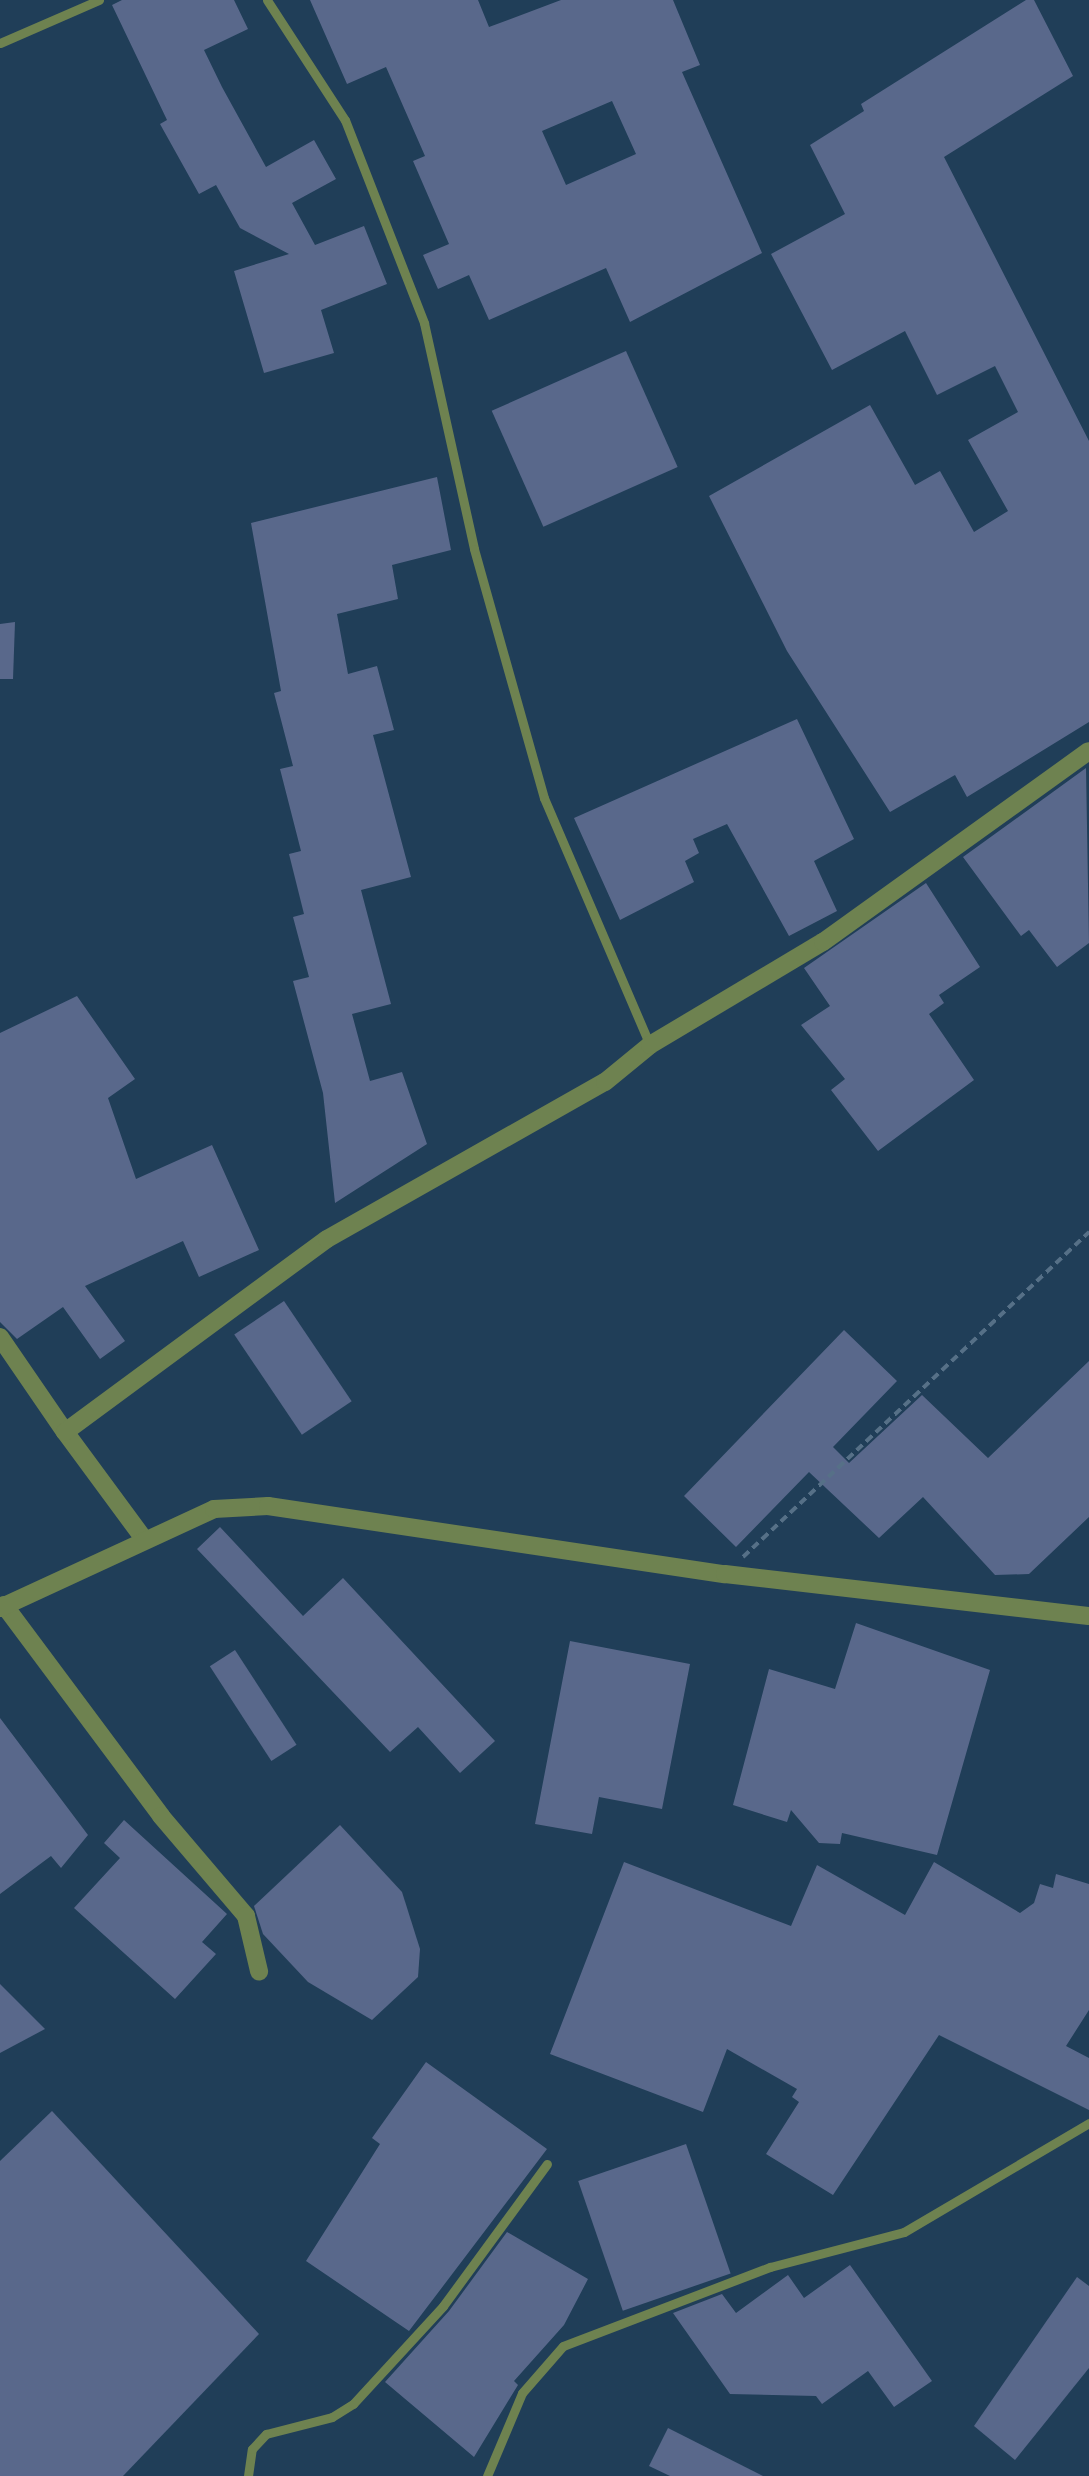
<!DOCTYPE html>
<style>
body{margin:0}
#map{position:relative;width:1089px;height:2476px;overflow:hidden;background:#203e58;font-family:"PT Sans",sans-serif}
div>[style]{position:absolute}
.building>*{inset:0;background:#59688b;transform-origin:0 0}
.path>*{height:4px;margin-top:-2px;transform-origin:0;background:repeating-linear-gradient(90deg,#567087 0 8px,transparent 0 13px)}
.lane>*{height:9px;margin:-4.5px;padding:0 4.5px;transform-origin:4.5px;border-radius:4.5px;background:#6e8250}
.street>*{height:18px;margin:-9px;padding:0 9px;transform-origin:9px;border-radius:9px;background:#6e8250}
span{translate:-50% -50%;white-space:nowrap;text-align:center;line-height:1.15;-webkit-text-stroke:8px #172430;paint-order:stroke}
</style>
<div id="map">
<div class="building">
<i style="clip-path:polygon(122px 0,234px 0,248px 29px,204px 50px,222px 87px,266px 167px,314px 140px,336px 179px,292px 203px,315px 245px,364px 226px,387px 284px,321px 310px,334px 353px,264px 373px,234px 271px,289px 254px,240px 228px,216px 185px,199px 194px,160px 124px,167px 120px,112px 5px)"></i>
<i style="clip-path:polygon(evenodd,310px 0,478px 0,489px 27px,561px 0,673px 0,700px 65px,682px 72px,762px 253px,630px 322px,606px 268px,489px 320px,469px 275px,438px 289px,423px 255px,449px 244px,413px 161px,425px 156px,386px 67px,347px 84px,310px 0,612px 101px,636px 154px,566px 185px,542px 131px,612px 101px)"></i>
<i style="clip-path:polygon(1026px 0,1034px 0,1073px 76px,944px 157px,1089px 441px,1089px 722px,967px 797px,955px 775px,890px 812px,787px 651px,709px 496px,870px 405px,915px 485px,940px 471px,974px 532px,1008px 511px,968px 440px,1018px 412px,995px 366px,937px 395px,905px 331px,832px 370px,771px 254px,845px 214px,810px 145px,864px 111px,861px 104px)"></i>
<i style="left:626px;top:351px;width:127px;height:147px;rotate:66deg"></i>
<i style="clip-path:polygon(437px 477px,451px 550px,392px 565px,398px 599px,337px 614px,348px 674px,377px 666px,394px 730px,373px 735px,411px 877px,361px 890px,391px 1004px,352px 1014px,370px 1081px,402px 1072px,427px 1144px,335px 1203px,323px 1093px,293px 981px,309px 977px,293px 917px,304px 914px,289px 854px,301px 851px,280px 769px,293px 766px,274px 693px,281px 691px,251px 523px)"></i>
<i style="clip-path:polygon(15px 622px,13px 679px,0 679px,0 624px)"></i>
<i style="clip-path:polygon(797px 719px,854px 839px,814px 861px,837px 911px,789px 936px,727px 824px,693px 839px,699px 853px,685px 861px,694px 882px,620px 920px,574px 818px)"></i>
<i style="clip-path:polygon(1086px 768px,1089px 943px,1057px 967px,1029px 930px,1021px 936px,963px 857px)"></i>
<i style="clip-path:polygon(926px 883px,980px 967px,939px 995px,944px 1003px,929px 1014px,974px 1080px,878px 1151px,831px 1090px,845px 1079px,801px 1025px,830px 1006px,804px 968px)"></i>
<i style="clip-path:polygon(77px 996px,135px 1079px,108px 1098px,136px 1179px,212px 1145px,259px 1250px,199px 1277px,183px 1241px,85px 1286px,125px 1341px,100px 1359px,63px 1307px,17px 1339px,0 1322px,0 1033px)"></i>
<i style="left:284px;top:1301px;width:121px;height:60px;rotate:56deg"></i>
<i style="clip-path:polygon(844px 1330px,897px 1381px,833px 1447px,849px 1463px,922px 1395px,988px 1458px,1089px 1361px,1089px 1517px,1029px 1574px,995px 1575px,923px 1497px,879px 1538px,809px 1472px,736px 1547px,684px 1496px)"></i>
<i style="clip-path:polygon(220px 1527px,303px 1616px,343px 1578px,495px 1741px,460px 1773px,418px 1727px,390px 1752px,197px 1549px)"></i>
<i style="clip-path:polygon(856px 1623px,990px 1670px,937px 1855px,842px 1833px,840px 1844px,819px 1843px,791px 1810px,787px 1822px,733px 1805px,769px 1669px,835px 1689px)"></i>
<i style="clip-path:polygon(570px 1641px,690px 1664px,662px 1809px,599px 1797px,592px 1834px,535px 1824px)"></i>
<i style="left:235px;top:1650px;width:113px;height:30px;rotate:57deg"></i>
<i style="clip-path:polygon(0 1718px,88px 1835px,61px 1868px,51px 1856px,0 1894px)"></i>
<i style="clip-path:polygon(124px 1820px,227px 1914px,202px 1942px,216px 1954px,175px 1999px,74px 1908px,120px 1858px,104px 1843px)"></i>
<i style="clip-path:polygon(340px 1825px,402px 1892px,420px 1949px,418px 1977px,372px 2020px,308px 1982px,263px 1934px,254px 1906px)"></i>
<i style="clip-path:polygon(624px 1862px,791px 1926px,817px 1865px,905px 1915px,934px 1862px,1020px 1913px,1034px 1903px,1040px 1884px,1053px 1888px,1056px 1874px,1089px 1884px,1089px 2010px,1066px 2046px,1089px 2058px,1089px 2110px,939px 2035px,833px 2195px,766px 2154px,799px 2102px,792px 2097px,797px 2089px,727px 2049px,703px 2112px,550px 2054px)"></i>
<i style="clip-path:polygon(0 1984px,45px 2029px,0 2053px)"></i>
<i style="clip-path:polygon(426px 2062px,547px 2149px,409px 2331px,306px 2261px,380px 2144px,372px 2138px)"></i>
<i style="clip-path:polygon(52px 2111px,259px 2334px,123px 2476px,0 2476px,0 2161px)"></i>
<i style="left:686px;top:2144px;width:137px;height:114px;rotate:71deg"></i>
<i style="clip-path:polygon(507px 2232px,588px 2279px,564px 2325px,514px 2381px,518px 2385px,474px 2457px,385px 2382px,449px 2311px)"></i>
<i style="clip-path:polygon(850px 2265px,932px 2381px,894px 2407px,868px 2371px,822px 2404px,816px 2396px,730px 2394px,673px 2313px,722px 2294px,736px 2313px,788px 2275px,804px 2298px)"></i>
<i style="clip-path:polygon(1077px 2277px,1089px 2286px,1089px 2368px,1015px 2460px,974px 2426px)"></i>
<i style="clip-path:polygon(668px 2428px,763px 2476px,670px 2476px,649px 2466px)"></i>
</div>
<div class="path">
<i style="left:743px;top:1557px;width:475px;rotate:-43.2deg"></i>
</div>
<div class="lane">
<i style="left:267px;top:0;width:143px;rotate:57deg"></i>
<i style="left:345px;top:120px;width:218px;rotate:68.7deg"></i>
<i style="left:424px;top:323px;width:231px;rotate:77.5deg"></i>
<i style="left:474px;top:549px;width:259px;rotate:74.3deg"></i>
<i style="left:544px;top:798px;width:269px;rotate:66.8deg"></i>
<i style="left:0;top:43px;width:108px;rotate:-23.5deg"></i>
<i style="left:248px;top:2476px;width:27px;rotate:-82deg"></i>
<i style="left:252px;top:2449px;width:21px;rotate:-47deg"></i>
<i style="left:266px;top:2434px;width:68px;rotate:-14.4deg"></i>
<i style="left:332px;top:2417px;width:25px;rotate:-32deg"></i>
<i style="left:353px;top:2404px;width:133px;rotate:-47.4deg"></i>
<i style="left:443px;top:2306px;width:176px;rotate:-53.8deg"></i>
<i style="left:487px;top:2476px;width:90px;rotate:-67.1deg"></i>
<i style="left:522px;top:2393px;width:62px;rotate:-48.9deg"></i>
<i style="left:563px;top:2346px;width:222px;rotate:-20.9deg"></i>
<i style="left:770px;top:2267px;width:138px;rotate:-14.6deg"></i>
<i style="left:904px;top:2232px;width:215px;rotate:-30.5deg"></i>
</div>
<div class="street">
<i style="left:0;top:1337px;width:115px;rotate:55.6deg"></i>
<i style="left:144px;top:1539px;width:133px;rotate:-126.4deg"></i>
<i style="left:65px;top:1432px;width:325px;rotate:-36.4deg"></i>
<i style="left:327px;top:1239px;width:319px;rotate:-29.5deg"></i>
<i style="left:605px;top:1082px;width:58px;rotate:-39.4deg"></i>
<i style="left:650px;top:1045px;width:201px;rotate:-30.8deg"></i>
<i style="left:823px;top:942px;width:327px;rotate:-35.7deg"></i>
<i style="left:4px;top:1605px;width:263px;rotate:53.3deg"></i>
<i style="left:161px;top:1816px;width:131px;rotate:49.6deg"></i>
<i style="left:246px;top:1916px;width:57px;rotate:76.7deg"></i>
<i style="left:0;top:1608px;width:236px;rotate:-24.8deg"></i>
<i style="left:214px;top:1509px;width:54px;rotate:-3.2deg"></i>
<i style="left:268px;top:1506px;width:462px;rotate:8.5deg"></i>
<i style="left:725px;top:1574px;width:366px;rotate:6.6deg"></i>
</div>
</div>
